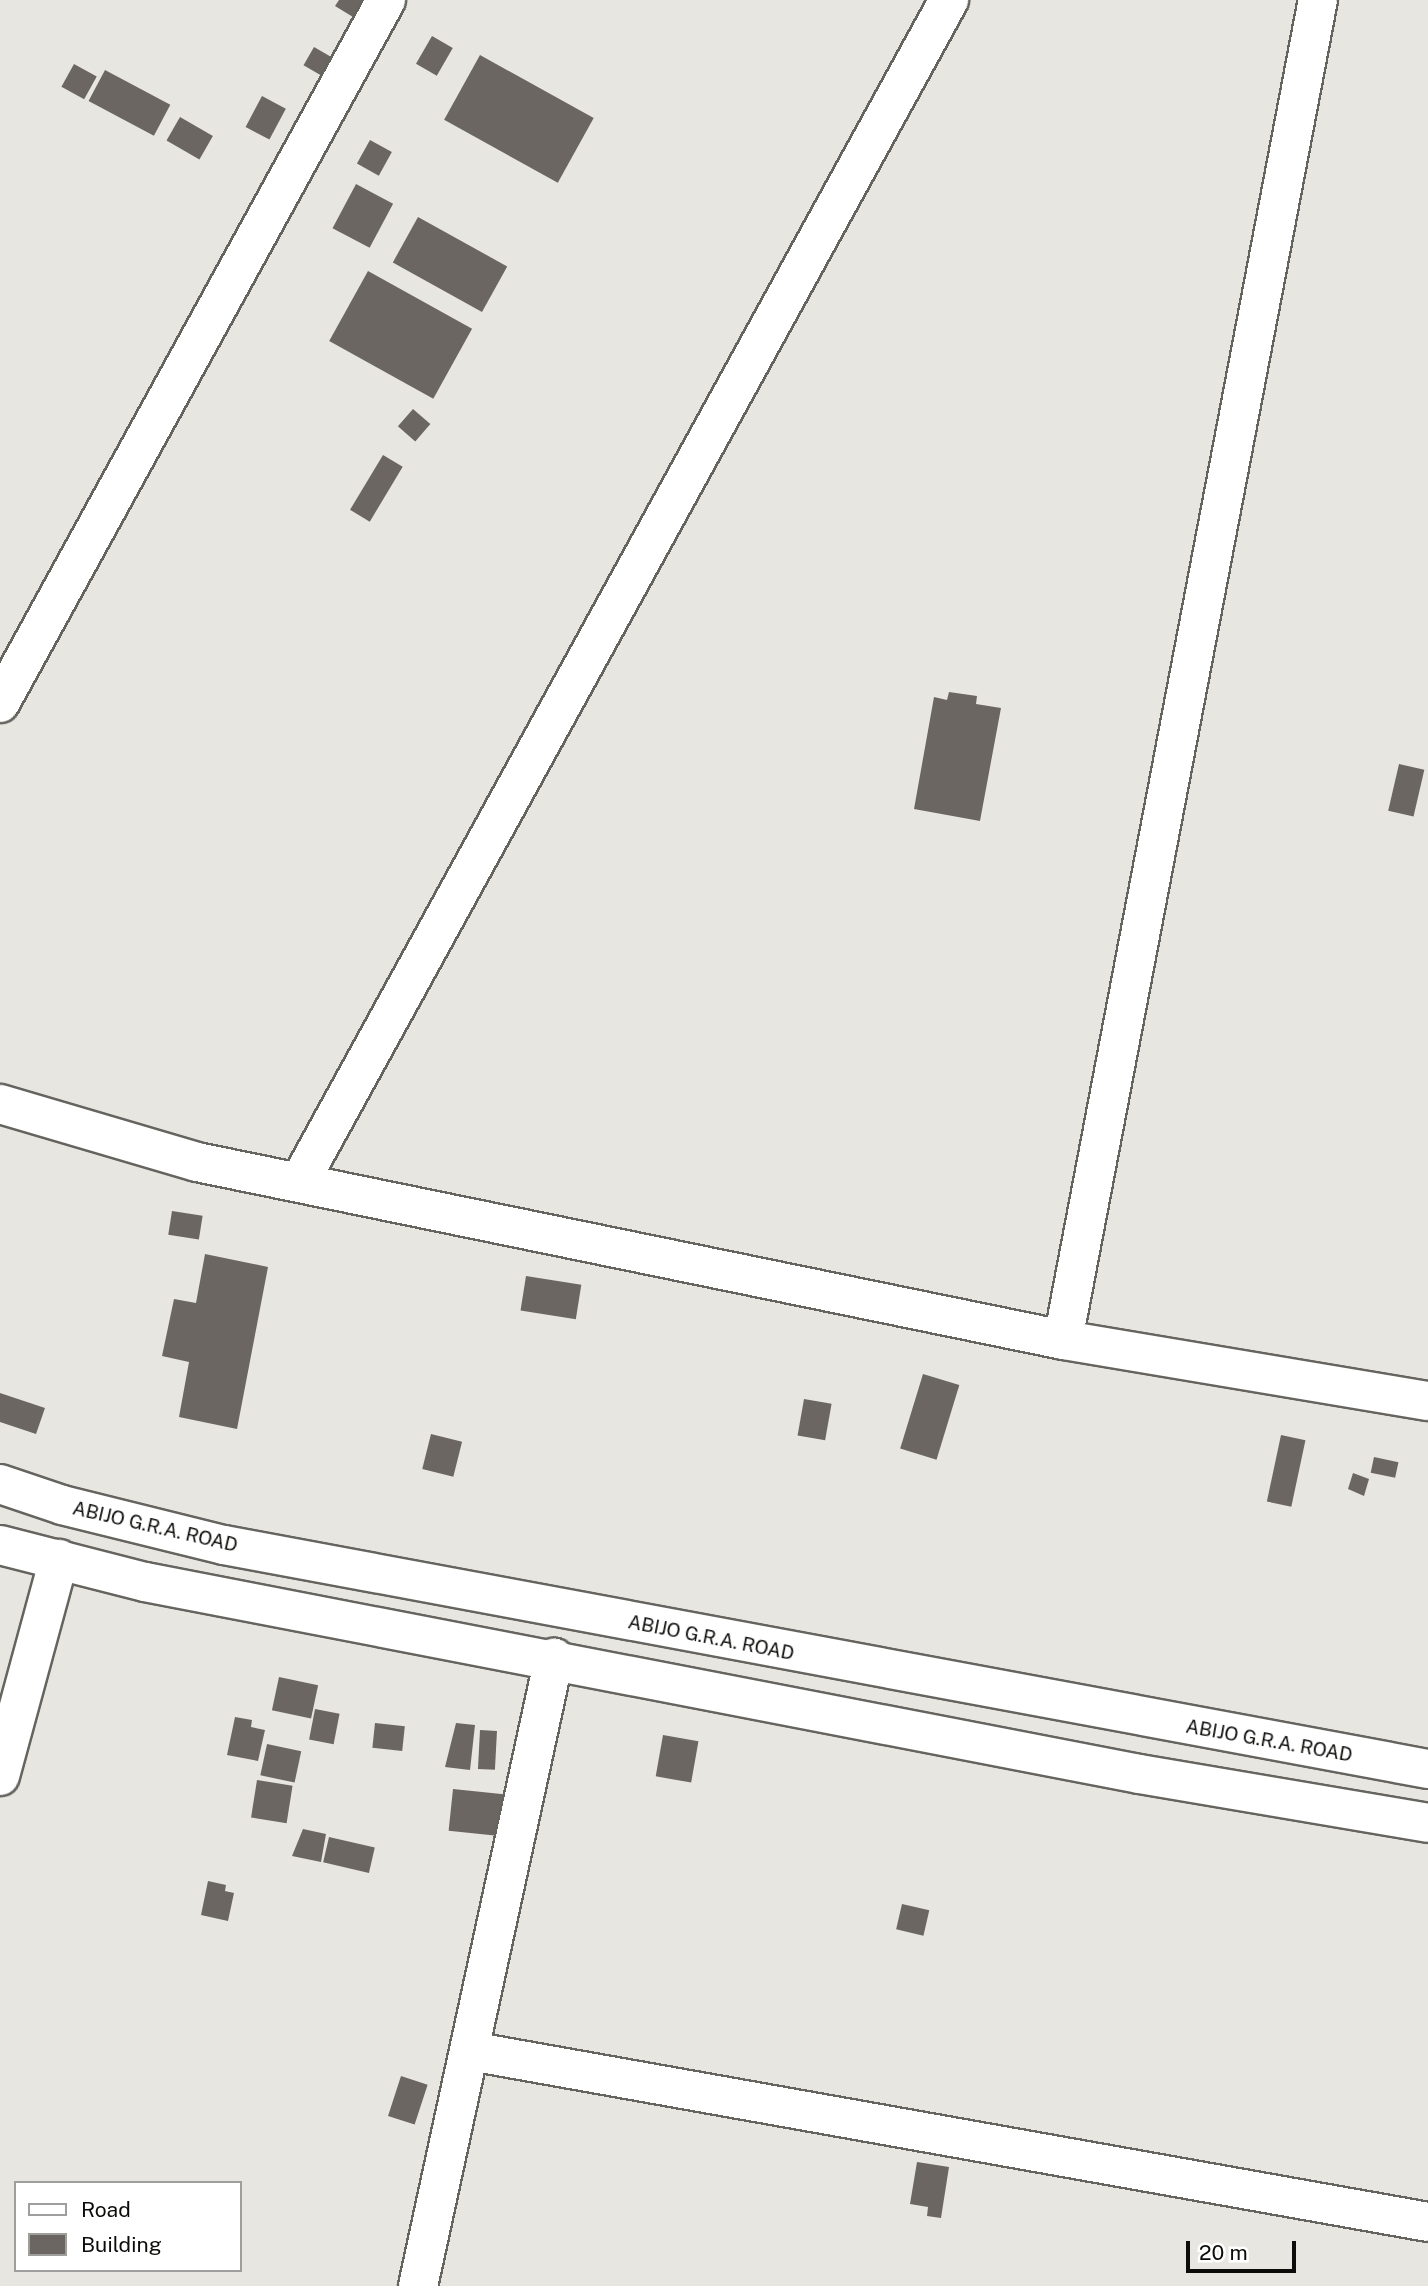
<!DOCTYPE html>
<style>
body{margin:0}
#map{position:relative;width:1428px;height:2286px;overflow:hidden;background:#e8e6e0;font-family:"Public Sans",sans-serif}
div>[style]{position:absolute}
.building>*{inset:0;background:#6c6663;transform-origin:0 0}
.roads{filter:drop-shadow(2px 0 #65645f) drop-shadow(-2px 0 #65645f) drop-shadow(0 2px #65645f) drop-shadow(0 -2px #65645f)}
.street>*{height:38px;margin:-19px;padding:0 19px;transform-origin:19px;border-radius:19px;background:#fff}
span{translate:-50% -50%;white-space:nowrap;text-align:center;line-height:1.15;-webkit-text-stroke:6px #fff;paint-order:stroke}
.street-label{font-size:19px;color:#0c0c0a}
.legend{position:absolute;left:14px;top:2181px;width:228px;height:91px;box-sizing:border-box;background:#fff;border:2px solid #9e9e9d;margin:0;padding:9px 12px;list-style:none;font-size:21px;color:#0c0c0a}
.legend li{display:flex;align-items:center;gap:14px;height:35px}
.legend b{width:35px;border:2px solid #9e9e9d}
.scale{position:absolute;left:1186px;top:2241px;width:110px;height:32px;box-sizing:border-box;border:4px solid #0c0c0a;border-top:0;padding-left:9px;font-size:21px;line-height:24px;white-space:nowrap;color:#0c0c0a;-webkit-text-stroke:5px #fff;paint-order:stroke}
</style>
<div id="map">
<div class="building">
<i style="clip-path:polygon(339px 0,363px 0,353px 17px,335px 6px)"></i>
<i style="left:432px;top:36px;width:24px;height:32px;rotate:30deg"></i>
<i style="left:314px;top:47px;width:22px;height:21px;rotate:30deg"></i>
<i style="left:480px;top:55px;width:130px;height:74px;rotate:29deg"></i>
<i style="left:74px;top:64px;width:26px;height:26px;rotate:29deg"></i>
<i style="left:105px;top:70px;width:74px;height:35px;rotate:28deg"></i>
<i style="left:262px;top:96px;width:27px;height:35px;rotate:28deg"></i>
<i style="left:180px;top:117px;width:38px;height:27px;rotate:30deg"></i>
<i style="left:370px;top:140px;width:25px;height:27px;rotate:29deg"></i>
<i style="left:356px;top:184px;width:42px;height:50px;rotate:28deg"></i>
<i style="left:418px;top:217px;width:102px;height:52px;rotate:29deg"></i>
<i style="left:368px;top:271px;width:119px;height:80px;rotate:29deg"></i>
<i style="left:413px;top:409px;width:23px;height:23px;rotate:41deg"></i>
<i style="left:383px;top:455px;width:23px;height:64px;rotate:31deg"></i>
<i style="clip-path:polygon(949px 692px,977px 696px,976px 704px,1001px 708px,980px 821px,914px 809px,934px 697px,947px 700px)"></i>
<i style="left:1399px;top:764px;width:26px;height:48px;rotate:13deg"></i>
<i style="left:172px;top:1211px;width:31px;height:24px;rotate:9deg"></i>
<i style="clip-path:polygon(205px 1254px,268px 1267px,237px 1429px,179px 1417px,189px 1362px,162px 1356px,174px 1299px,196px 1303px)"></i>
<i style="left:526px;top:1276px;width:56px;height:35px;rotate:9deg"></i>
<i style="left:923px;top:1374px;width:38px;height:78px;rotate:17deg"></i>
<i style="clip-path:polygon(0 1393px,45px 1408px,36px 1434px,0 1422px)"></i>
<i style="left:804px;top:1399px;width:28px;height:37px;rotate:10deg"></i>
<i style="left:431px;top:1434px;width:32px;height:36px;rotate:14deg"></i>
<i style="left:1281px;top:1435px;width:25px;height:68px;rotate:12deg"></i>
<i style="left:1374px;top:1457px;width:25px;height:16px;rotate:12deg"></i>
<i style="clip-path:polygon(1353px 1473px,1369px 1479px,1364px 1496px,1348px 1489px)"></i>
<i style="left:279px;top:1677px;width:40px;height:34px;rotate:12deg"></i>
<i style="left:315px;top:1709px;width:25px;height:31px;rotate:11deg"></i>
<i style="clip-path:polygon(235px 1717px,252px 1720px,251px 1727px,265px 1730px,258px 1761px,227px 1755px)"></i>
<i style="left:375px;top:1723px;width:30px;height:25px;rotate:6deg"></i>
<i style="clip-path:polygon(456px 1723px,475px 1725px,470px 1770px,445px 1767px)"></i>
<i style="left:480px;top:1730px;width:17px;height:39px;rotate:3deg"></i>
<i style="left:663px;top:1735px;width:36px;height:42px;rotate:10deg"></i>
<i style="left:267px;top:1744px;width:35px;height:32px;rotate:12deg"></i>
<i style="left:257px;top:1780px;width:36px;height:38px;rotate:9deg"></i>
<i style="left:453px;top:1789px;width:51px;height:42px;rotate:6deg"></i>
<i style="clip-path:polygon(303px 1829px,326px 1834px,321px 1862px,292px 1856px)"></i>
<i style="left:329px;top:1837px;width:47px;height:26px;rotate:13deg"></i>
<i style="clip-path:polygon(208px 1881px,226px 1885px,225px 1891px,234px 1893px,228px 1921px,201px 1915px)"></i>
<i style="left:902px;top:1904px;width:28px;height:26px;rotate:13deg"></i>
<i style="left:401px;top:2076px;width:28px;height:42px;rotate:18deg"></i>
<i style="clip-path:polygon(917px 2162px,949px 2167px,941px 2218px,927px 2216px,928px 2207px,910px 2204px)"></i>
</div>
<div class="roads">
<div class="street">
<i style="left:0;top:703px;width:802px;rotate:-61.23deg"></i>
<i style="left:0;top:1104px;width:205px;rotate:16.4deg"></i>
<i style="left:197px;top:1162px;width:884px;rotate:11.61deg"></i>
<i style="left:1063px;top:1340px;width:370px;rotate:9.5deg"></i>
<i style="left:300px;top:1181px;width:1348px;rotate:-61.21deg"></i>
<i style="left:1063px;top:1340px;width:1364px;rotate:-79.23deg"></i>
<i style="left:0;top:1484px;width:65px;rotate:18.7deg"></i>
<i style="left:62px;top:1505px;width:167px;rotate:13.9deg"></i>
<i style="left:224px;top:1545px;width:1225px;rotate:10.54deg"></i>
<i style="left:0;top:1545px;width:150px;rotate:14.3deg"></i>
<i style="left:145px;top:1582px;width:1012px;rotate:10.93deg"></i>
<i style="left:1139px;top:1774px;width:293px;rotate:9.6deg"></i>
<i style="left:0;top:1776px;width:225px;rotate:-74.8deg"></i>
<i style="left:470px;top:2051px;width:973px;rotate:10.12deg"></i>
<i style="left:418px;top:2286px;width:643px;rotate:-77.78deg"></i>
</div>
</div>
<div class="street-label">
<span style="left:155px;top:1527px;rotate:13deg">ABIJO G.R.A. ROAD</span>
<span style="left:711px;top:1638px;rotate:11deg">ABIJO G.R.A. ROAD</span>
<span style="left:1269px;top:1741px;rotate:10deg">ABIJO G.R.A. ROAD</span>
</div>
<ul class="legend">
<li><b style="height:9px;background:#fff"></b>Road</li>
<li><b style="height:19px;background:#6c6663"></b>Building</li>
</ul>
<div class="scale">20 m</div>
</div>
